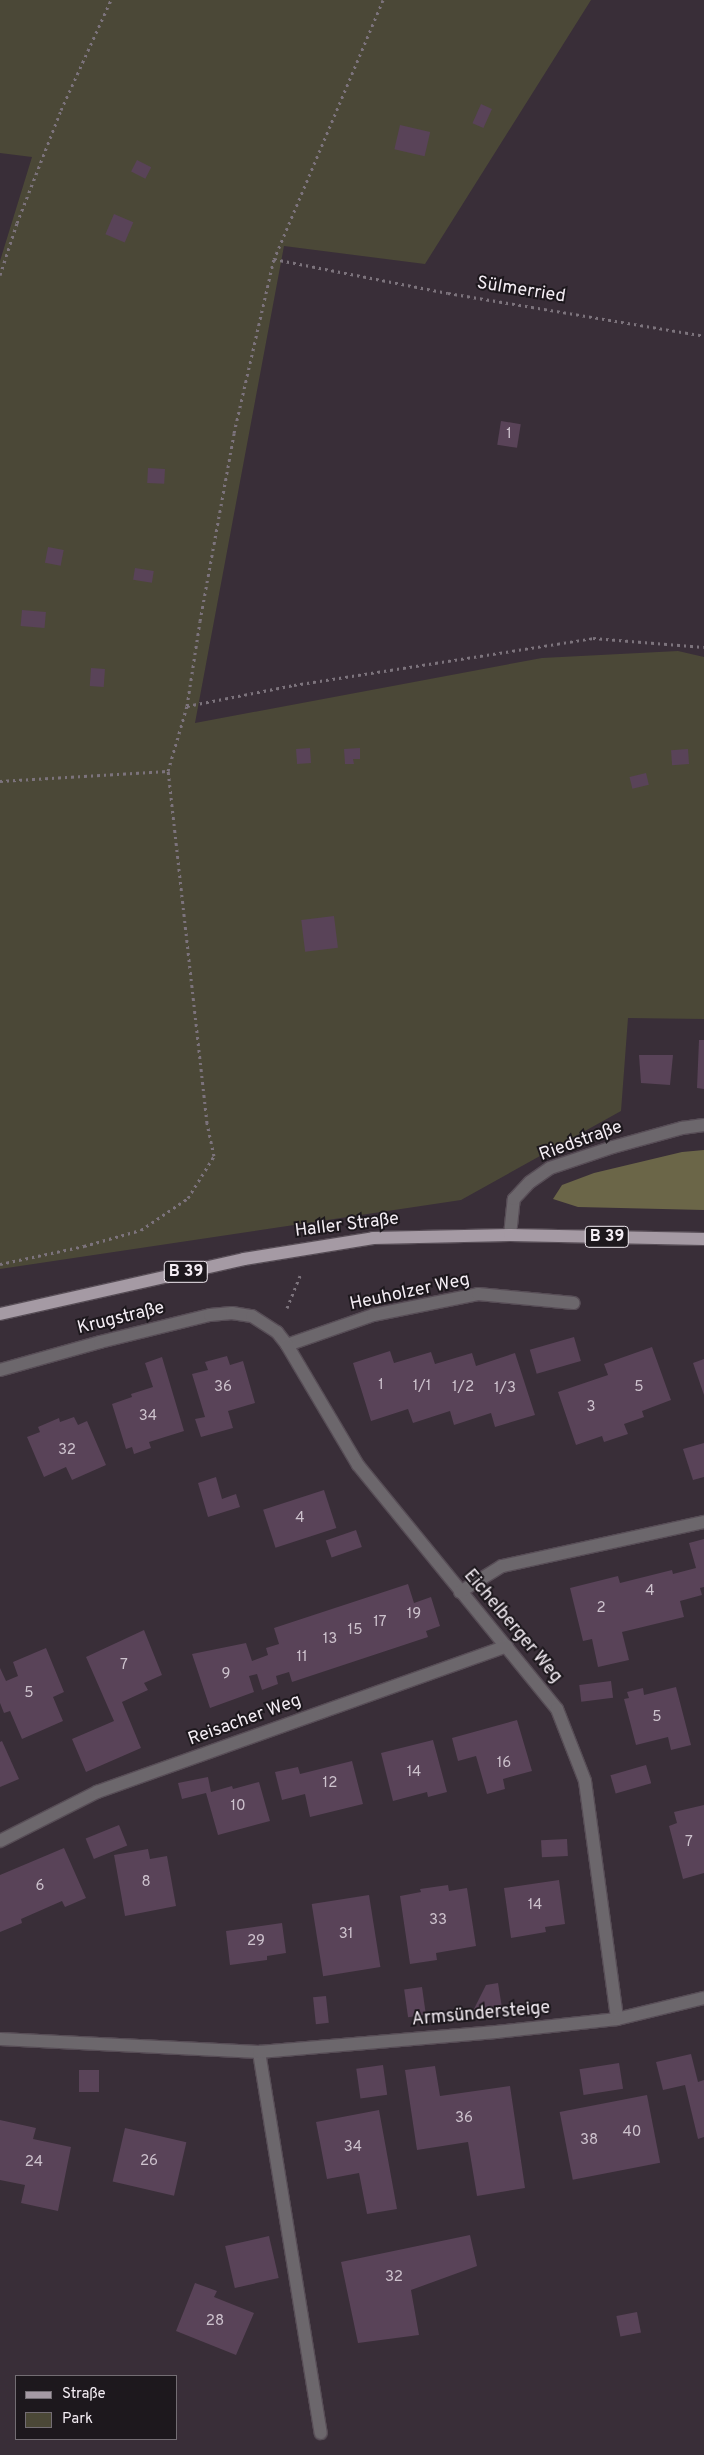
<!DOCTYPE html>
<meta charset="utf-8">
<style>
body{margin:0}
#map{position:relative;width:704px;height:2455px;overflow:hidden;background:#392e38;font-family:Overpass,sans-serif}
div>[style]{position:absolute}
.green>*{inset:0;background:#4b4837}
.forest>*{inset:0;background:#6b6648}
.building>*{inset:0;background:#594358;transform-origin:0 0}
.path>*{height:3px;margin-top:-1.5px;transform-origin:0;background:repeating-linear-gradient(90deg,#7c737c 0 2.5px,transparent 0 6.5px)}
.roads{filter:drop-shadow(1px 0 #574d56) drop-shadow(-1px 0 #574d56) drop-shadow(0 1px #574d56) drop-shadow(0 -1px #574d56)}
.lane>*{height:12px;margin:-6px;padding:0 6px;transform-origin:6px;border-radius:6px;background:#6c676c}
.street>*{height:12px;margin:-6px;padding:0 6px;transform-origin:6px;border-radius:6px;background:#6c676c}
.primary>*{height:12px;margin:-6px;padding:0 6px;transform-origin:6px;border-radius:6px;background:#a59aa4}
span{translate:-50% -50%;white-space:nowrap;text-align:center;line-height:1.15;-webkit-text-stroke:4px #1d181d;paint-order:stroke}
.number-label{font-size:15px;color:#cdc2cd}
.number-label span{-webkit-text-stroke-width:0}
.shield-label span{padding:1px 4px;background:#1d181d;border:1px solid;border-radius:4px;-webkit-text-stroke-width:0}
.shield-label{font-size:16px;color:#f4edf4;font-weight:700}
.street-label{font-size:18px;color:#f4edf4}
.legend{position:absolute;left:15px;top:2375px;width:162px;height:65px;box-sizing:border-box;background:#1d181d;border:1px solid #736d73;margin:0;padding:6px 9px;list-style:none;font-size:15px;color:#f4edf4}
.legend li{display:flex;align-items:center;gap:10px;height:25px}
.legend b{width:25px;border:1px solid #736d73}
</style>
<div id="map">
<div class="green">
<i style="clip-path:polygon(0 0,591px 0,425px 264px,284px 246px,195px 723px,542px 658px,678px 651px,704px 657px,704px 1019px,628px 1018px,621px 1111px,461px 1200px,0 1269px,0 261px,32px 157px,0 153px)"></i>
</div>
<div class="forest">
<i style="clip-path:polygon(704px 1150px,704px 1210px,578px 1207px,553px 1199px,562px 1185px,594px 1173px,682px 1152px)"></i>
</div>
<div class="building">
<i style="left:481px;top:104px;width:12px;height:21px;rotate:24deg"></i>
<i style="left:400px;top:125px;width:31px;height:25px;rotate:13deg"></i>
<i style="left:137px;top:160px;width:16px;height:13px;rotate:27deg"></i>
<i style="left:114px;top:214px;width:21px;height:22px;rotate:23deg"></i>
<i style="left:501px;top:421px;width:20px;height:24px;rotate:9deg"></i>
<i style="left:148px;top:468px;width:17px;height:15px;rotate:3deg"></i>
<i style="left:48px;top:547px;width:16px;height:16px;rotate:11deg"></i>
<i style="left:135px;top:568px;width:19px;height:12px;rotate:9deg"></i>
<i style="left:22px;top:610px;width:24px;height:16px;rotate:5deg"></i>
<i style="left:91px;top:668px;width:14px;height:18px;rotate:4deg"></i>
<i style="left:310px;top:748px;width:15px;height:14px;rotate:86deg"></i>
<i style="clip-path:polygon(360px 748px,360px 759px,353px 759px,354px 764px,345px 764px,344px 749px)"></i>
<i style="left:688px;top:749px;width:15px;height:17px;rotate:86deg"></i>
<i style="left:646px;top:773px;width:12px;height:17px;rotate:76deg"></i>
<i style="left:334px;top:916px;width:32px;height:33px;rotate:83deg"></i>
<i style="clip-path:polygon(699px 1040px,704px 1040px,704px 1089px,697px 1088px)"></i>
<i style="clip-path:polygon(639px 1055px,673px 1055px,670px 1085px,641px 1083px)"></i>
<i style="left:574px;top:1337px;width:25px;height:46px;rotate:74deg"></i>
<i style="clip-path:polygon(652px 1347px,671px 1400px,642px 1411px,644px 1417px,624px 1424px,628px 1434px,604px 1442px,602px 1436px,576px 1445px,558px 1392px,608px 1375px,604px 1364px)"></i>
<i style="clip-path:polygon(390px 1351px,394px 1363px,431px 1352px,435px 1364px,472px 1353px,476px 1366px,515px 1353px,535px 1415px,495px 1427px,491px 1413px,454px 1425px,450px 1411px,413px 1423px,408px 1409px,371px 1421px,353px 1363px)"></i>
<i style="clip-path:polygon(227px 1356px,230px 1365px,243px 1361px,255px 1403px,228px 1411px,233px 1428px,201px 1437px,195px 1419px,205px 1417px,192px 1374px,208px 1370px,205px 1362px)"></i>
<i style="clip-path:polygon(162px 1357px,184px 1431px,149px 1442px,151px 1448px,134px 1454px,132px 1447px,126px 1449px,112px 1404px,132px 1397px,131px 1394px,153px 1387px,145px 1363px)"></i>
<i style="clip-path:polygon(704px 1359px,704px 1395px,693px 1363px)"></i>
<i style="clip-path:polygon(74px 1417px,78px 1425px,87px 1421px,106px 1465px,72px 1480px,66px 1467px,44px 1477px,27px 1437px,40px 1432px,38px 1427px,59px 1418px,60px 1422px)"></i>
<i style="clip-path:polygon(704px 1443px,704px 1477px,693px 1480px,683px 1449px)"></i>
<i style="clip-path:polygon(216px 1477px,222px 1499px,236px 1494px,240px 1507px,208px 1517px,198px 1483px)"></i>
<i style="left:324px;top:1490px;width:40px;height:64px;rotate:72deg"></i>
<i style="left:356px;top:1530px;width:18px;height:32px;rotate:71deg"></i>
<i style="clip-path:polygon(704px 1539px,704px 1587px,700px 1588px,702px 1595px,680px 1601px,684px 1617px,622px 1632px,629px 1660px,598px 1667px,592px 1639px,583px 1641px,570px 1588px,618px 1576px,620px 1583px,672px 1570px,673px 1574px,696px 1568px,689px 1543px)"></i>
<i style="clip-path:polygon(408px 1584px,414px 1603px,431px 1597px,440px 1626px,426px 1631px,428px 1637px,292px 1682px,289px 1672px,276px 1676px,278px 1684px,262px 1690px,257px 1674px,249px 1676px,254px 1692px,210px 1708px,192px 1654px,246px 1643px,252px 1661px,268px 1655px,266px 1648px,279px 1644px,274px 1628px)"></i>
<i style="clip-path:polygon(144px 1630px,162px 1675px,144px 1683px,148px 1690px,122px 1702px,141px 1748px,86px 1772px,72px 1739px,114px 1721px,86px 1657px)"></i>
<i style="clip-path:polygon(46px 1648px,64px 1692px,53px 1697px,63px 1721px,22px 1739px,10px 1711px,4px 1713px,0 1703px,0 1668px,6px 1681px,18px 1676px,13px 1662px)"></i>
<i style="left:611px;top:1681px;width:17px;height:32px;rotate:83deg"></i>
<i style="clip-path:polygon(676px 1687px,691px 1745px,671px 1750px,668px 1737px,636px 1745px,624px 1699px,629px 1698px,627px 1692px,643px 1688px,644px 1695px)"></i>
<i style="clip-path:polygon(517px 1720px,532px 1771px,503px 1779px,505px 1789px,487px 1794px,476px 1756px,458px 1761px,452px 1738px)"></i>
<i style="clip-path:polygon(433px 1740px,447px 1792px,428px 1797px,427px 1792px,393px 1801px,381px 1753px)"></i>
<i style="clip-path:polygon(2px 1741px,19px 1779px,0 1787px,0 1742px)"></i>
<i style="clip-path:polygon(352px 1761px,363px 1804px,310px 1817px,305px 1794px,282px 1800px,275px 1772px,298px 1767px,300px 1774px)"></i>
<i style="left:646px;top:1765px;width:19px;height:37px;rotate:74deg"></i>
<i style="clip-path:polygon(208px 1777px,211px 1792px,232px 1786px,233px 1789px,259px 1782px,270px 1821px,218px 1835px,206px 1793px,182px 1799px,178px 1783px)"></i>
<i style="clip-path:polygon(704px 1805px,704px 1873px,683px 1879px,669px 1826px,677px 1823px,674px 1812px)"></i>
<i style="left:119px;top:1825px;width:22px;height:36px;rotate:68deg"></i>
<i style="left:567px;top:1839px;width:17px;height:26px;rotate:87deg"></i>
<i style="clip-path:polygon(64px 1848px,86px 1898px,65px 1907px,62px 1901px,21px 1919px,22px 1923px,0 1932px,0 1875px)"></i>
<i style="clip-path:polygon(148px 1849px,150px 1859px,167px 1856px,176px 1906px,125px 1916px,114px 1855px)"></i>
<i style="clip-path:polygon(559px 1880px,565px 1924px,545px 1927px,546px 1932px,511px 1938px,504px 1888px)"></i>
<i style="clip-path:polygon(448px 1885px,449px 1891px,467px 1888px,476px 1946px,436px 1953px,437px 1960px,410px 1964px,400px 1896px,421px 1892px,420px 1889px)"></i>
<i style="left:369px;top:1895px;width:73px;height:58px;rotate:81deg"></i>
<i style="clip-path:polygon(282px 1923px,286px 1953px,267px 1956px,267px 1960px,230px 1965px,226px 1931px)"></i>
<i style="clip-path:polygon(498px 1983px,502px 2008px,473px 2011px,486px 1985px)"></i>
<i style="left:422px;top:1987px;width:28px;height:18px;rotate:82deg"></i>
<i style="left:326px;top:1996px;width:27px;height:13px;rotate:84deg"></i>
<i style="clip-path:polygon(691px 2054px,698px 2082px,704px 2080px,704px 2137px,698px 2139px,685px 2085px,663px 2090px,656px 2062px)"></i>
<i style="left:619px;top:2063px;width:26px;height:40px;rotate:81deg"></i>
<i style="left:383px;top:2065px;width:30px;height:27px;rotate:82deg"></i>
<i style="clip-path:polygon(435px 2066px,440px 2096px,510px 2086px,525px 2188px,477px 2196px,468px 2142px,417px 2150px,405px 2070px)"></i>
<i style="left:79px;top:2070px;width:20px;height:22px"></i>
<i style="left:647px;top:2095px;width:69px;height:89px;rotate:79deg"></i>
<i style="clip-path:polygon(379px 2110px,397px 2209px,367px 2214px,359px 2173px,327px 2179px,316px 2122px)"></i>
<i style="clip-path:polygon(0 2120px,36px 2128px,33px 2139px,71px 2147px,58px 2211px,21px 2203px,25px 2185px,0 2180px)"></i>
<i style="left:125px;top:2128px;width:63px;height:55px;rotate:13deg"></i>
<i style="clip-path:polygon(470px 2235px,477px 2266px,411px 2290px,419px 2335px,358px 2343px,341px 2262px)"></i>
<i style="left:269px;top:2236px;width:43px;height:45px;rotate:77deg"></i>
<i style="clip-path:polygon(195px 2283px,217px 2291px,214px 2297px,254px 2313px,236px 2355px,176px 2331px)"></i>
<i style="left:637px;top:2312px;width:21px;height:21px;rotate:79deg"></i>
</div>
<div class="path">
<i style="left:383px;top:0;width:281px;rotate:112.8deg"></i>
<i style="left:274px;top:259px;width:177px;rotate:11.1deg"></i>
<i style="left:448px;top:293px;width:260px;rotate:9.5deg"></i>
<i style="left:0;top:275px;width:55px;rotate:-71.9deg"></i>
<i style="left:17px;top:223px;width:121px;rotate:-68.7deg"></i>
<i style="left:61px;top:110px;width:121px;rotate:-65.6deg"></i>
<i style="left:187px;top:706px;width:109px;rotate:-11.1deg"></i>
<i style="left:294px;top:685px;width:303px;rotate:-8.9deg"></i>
<i style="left:593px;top:638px;width:111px;rotate:4.6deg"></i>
<i style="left:0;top:781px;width:168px;rotate:-3.4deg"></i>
<i style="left:0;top:1264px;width:86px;rotate:-12.1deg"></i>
<i style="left:84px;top:1246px;width:59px;rotate:-15.7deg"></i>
<i style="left:141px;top:1230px;width:57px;rotate:-34.2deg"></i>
<i style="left:188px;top:1198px;width:49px;rotate:-58.2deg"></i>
<i style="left:214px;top:1156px;width:34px;rotate:-102deg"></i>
<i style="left:207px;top:1123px;width:354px;rotate:-96.3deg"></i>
<i style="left:168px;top:771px;width:68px;rotate:-73.7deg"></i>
<i style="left:187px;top:706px;width:86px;rotate:-81.3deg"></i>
<i style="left:200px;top:621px;width:191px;rotate:-79.7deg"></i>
<i style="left:234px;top:433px;width:179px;rotate:-77.1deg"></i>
<i style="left:287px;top:1308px;width:35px;rotate:-68deg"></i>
</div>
<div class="roads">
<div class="lane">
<i style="left:287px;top:1345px;width:91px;rotate:-19.2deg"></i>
<i style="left:373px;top:1315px;width:107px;rotate:-11.3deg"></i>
<i style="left:478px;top:1294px;width:96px;rotate:5.4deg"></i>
<i style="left:259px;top:2052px;width:386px;rotate:80.8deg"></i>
</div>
<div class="street">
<i style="left:510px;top:1235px;width:36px;rotate:-84deg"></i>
<i style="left:514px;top:1199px;width:23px;rotate:-47deg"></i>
<i style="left:530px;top:1182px;width:24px;rotate:-35deg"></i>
<i style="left:550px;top:1168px;width:66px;rotate:-18.4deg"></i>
<i style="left:613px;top:1147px;width:72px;rotate:-15.4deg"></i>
<i style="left:682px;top:1128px;width:22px;rotate:-8deg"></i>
<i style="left:0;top:1370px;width:104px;rotate:-15.6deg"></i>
<i style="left:100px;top:1342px;width:113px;rotate:-13.8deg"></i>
<i style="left:210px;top:1315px;width:22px;rotate:-5deg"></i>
<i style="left:232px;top:1313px;width:20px;rotate:9deg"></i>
<i style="left:252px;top:1316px;width:30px;rotate:33deg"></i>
<i style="left:277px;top:1332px;width:16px;rotate:52deg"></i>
<i style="left:287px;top:1345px;width:139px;rotate:59.4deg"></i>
<i style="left:358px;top:1465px;width:315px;rotate:50.8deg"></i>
<i style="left:557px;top:1709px;width:77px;rotate:68.7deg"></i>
<i style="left:585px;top:1781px;width:240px;rotate:82.3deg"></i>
<i style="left:460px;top:1592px;width:49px;rotate:-31.8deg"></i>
<i style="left:502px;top:1566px;width:207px;rotate:-12.3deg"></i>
<i style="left:0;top:1841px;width:109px;rotate:-26.8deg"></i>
<i style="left:97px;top:1792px;width:435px;rotate:-19.6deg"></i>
<i style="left:0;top:2039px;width:259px;rotate:2.9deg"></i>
<i style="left:259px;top:2052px;width:238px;rotate:-4.8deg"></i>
<i style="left:496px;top:2032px;width:122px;rotate:-6.1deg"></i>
<i style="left:617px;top:2019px;width:89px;rotate:-13.6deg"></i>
</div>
<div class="primary">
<i style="left:0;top:1314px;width:250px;rotate:-12.7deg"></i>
<i style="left:244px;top:1259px;width:131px;rotate:-9.2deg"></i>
<i style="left:373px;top:1238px;width:137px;rotate:-1.3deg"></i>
<i style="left:510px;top:1235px;width:194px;rotate:1.2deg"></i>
</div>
</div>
<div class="number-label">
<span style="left:509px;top:435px">1</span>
<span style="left:381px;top:1386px">1</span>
<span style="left:422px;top:1387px">1/1</span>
<span style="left:223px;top:1388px">36</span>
<span style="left:463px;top:1388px">1/2</span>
<span style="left:639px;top:1388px">5</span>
<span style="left:505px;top:1389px">1/3</span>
<span style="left:591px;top:1408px">3</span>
<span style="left:148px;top:1417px">34</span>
<span style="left:67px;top:1451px">32</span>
<span style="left:300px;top:1519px">4</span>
<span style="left:650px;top:1592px">4</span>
<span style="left:601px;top:1609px">2</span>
<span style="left:414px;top:1615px">19</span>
<span style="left:380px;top:1623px">17</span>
<span style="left:355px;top:1631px">15</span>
<span style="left:330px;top:1640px">13</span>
<span style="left:302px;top:1658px">11</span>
<span style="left:124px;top:1666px">7</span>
<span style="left:226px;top:1675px">9</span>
<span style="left:29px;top:1694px">5</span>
<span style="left:657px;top:1718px">5</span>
<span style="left:504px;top:1764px">16</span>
<span style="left:414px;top:1773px">14</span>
<span style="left:330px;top:1784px">12</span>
<span style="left:238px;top:1807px">10</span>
<span style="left:689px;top:1843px">7</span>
<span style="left:146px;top:1883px">8</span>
<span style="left:40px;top:1887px">6</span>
<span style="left:535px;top:1906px">14</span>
<span style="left:438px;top:1921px">33</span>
<span style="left:346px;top:1935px">31</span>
<span style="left:256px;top:1942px">29</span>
<span style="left:464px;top:2119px">36</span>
<span style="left:632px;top:2133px">40</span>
<span style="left:589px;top:2141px">38</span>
<span style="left:353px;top:2148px">34</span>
<span style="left:149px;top:2162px">26</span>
<span style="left:34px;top:2163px">24</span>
<span style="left:394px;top:2278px">32</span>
<span style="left:215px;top:2322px">28</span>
</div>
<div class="shield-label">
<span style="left:607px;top:1237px">B 39</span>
<span style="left:186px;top:1272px">B 39</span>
</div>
<div class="street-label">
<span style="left:521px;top:291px;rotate:9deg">Sülmerried</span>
<span style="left:581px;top:1142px;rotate:-20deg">Riedstraße</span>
<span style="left:347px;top:1226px;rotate:-7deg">Haller Straße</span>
<span style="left:410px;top:1293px;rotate:-12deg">Heuholzer Weg</span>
<span style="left:121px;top:1319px;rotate:-14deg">Krugstraße</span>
<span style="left:512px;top:1627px;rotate:50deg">Eichelberger Weg</span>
<span style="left:245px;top:1721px;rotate:-20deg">Reisacher Weg</span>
<span style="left:481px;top:2015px;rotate:-5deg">Armsündersteige</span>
</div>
<ul class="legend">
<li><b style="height:6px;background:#a59aa4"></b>Straße</li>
<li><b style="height:14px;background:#4b4837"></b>Park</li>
</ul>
</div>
